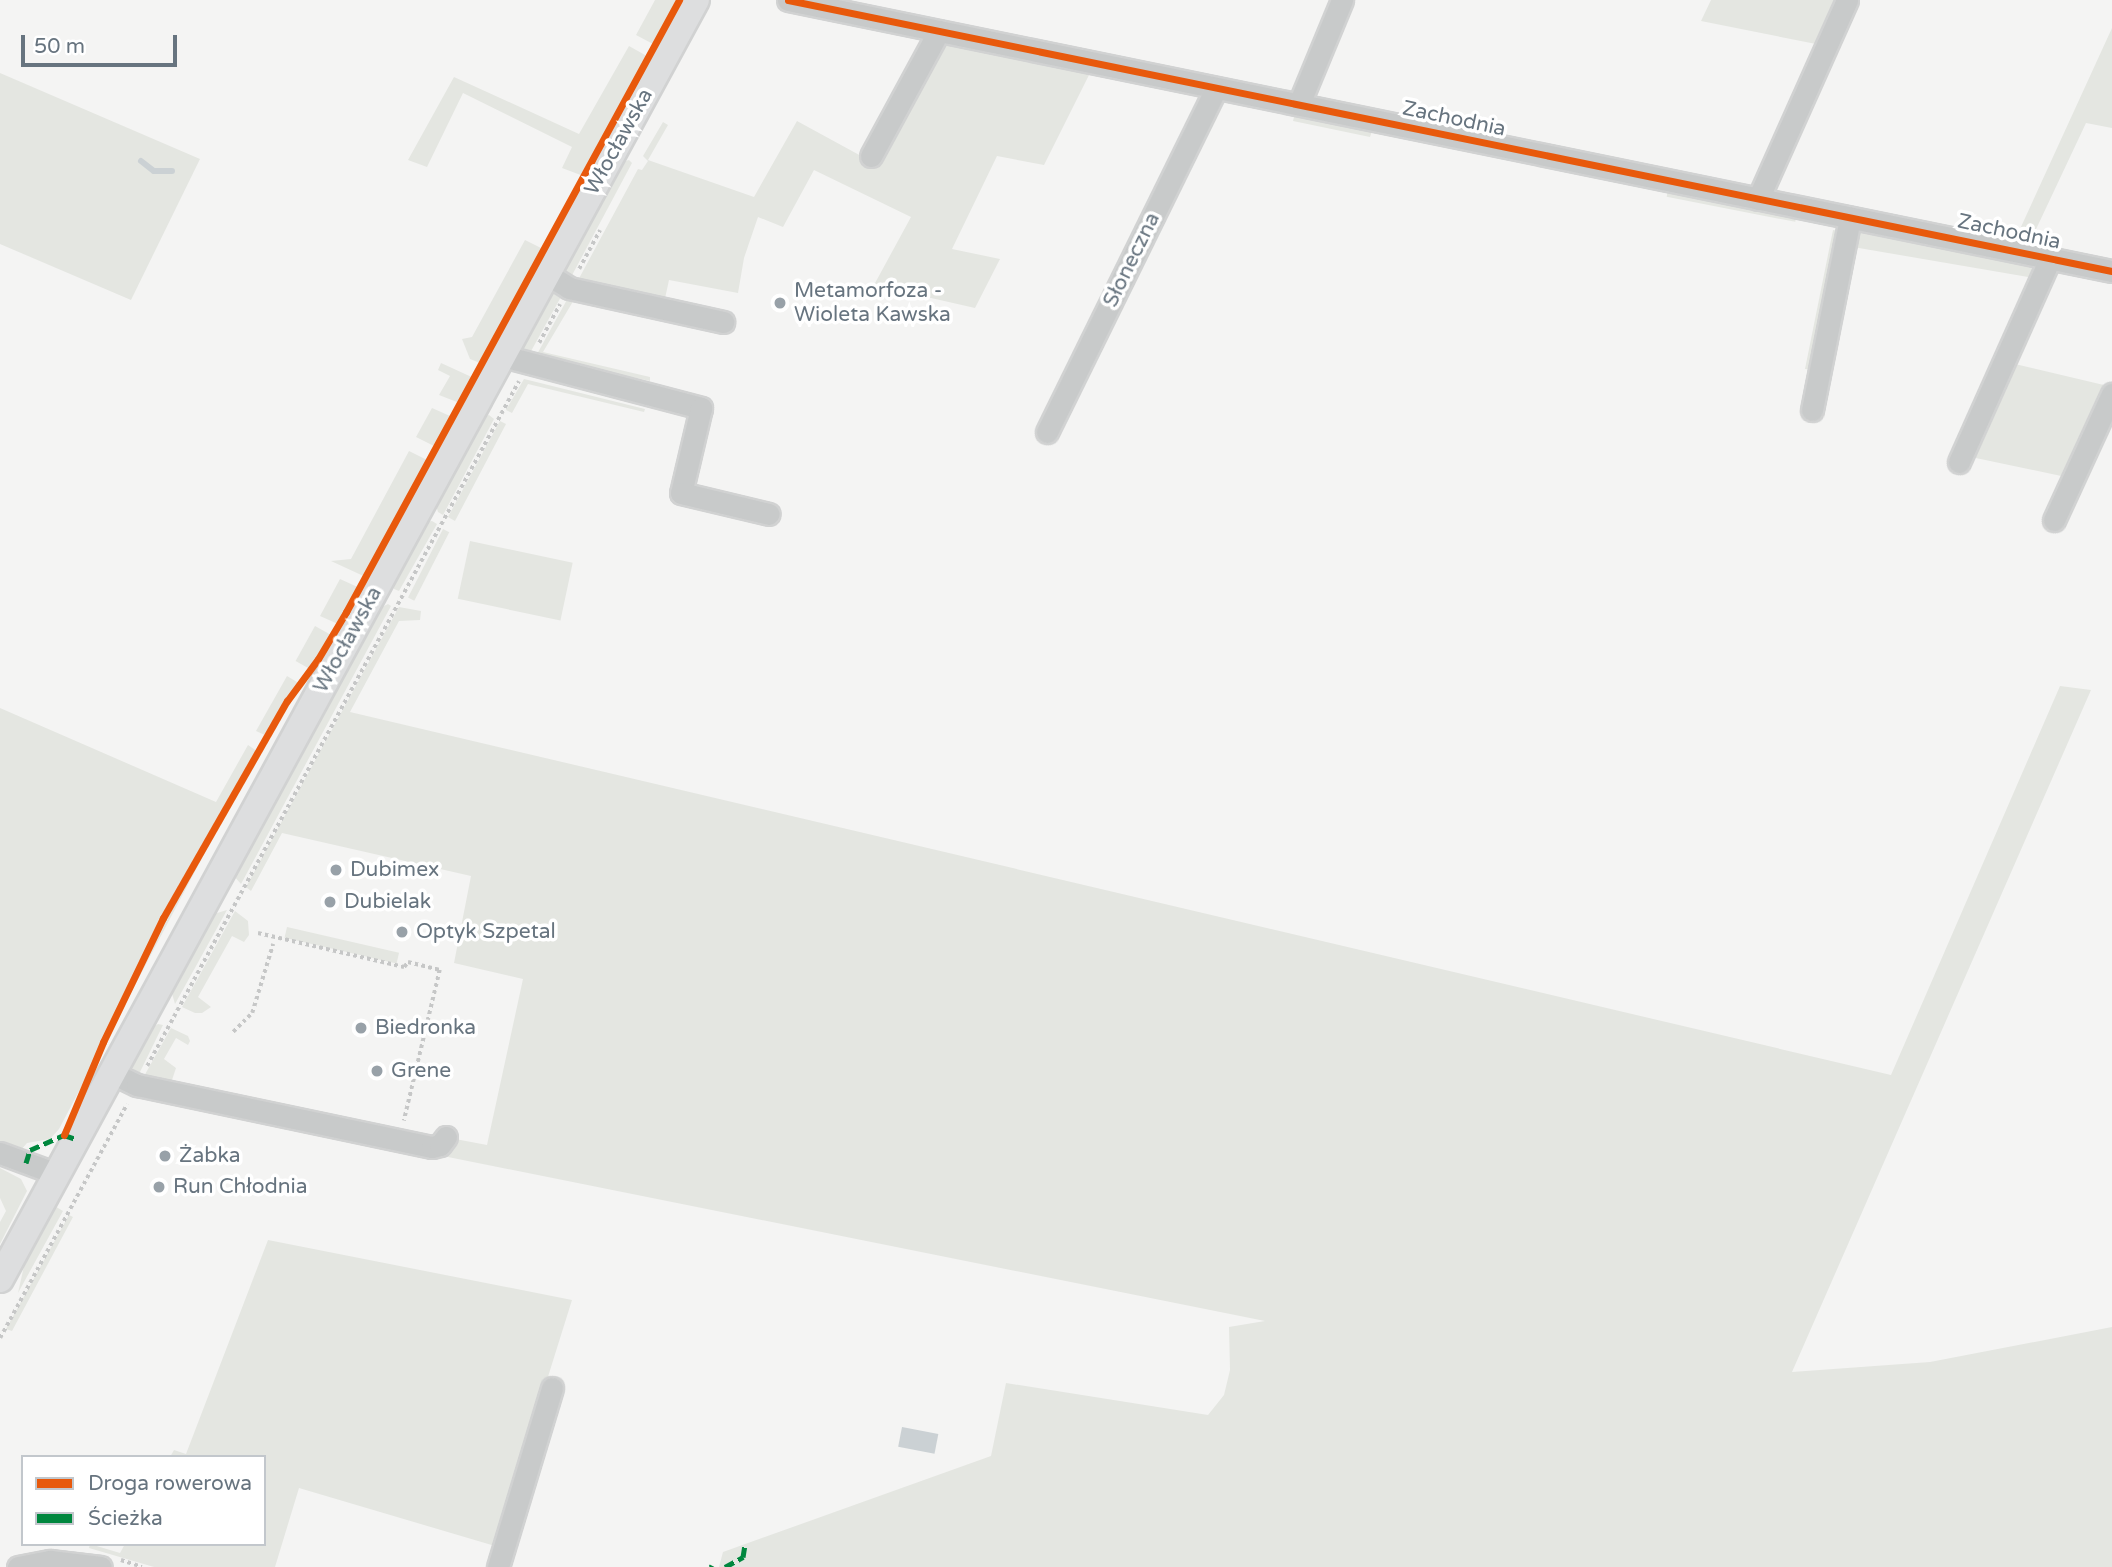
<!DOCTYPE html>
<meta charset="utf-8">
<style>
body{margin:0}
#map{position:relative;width:2112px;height:1567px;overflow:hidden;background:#f4f4f3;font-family:"Varela Round",sans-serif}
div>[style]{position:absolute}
.green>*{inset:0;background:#e4e6e1;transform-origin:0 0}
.water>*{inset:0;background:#cbd1d4;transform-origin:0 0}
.stream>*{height:6px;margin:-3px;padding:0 3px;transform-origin:3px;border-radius:3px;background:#cbd1d4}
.path>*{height:3.5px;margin-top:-1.75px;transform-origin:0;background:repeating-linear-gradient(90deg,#c6c7c7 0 3.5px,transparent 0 7px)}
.roads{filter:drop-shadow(2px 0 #d1d2d2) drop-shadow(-2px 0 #d1d2d2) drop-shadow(0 2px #d1d2d2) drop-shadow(0 -2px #d1d2d2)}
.minor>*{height:21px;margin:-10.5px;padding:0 10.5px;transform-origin:10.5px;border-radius:10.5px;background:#c8caca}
.major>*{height:26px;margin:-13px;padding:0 13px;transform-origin:13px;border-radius:13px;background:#dddedf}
.quiet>*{height:5px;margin-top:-2.5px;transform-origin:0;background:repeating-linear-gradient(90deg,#00873e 0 10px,transparent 0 15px)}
.cycleway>*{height:7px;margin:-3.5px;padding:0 3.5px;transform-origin:3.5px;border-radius:3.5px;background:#e8590c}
.dots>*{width:19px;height:19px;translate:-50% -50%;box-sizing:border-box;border:4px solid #fff;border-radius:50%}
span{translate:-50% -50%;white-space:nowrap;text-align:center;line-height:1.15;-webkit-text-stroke:7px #fff;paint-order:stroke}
.street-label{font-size:21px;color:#67747f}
.poi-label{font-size:21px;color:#67747f}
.left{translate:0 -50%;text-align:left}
.legend{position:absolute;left:21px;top:1455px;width:245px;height:91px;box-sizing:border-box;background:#fff;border:2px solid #c2c7cc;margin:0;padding:9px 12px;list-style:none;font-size:21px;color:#67747f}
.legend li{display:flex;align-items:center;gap:14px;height:35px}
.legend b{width:35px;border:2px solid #c2c7cc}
.scale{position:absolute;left:21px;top:35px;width:156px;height:32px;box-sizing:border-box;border:4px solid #67747f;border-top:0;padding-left:9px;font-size:21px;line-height:24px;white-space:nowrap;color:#67747f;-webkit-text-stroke:5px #fff;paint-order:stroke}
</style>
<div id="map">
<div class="green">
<i style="clip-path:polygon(655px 0,683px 0,660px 43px,653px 44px,636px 35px)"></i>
<i style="clip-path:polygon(1711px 0,1836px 0,1816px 44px,1701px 21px)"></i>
<i style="clip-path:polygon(2112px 28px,2112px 128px,2086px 123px,2030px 242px,2015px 240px)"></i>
<i style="clip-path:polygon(926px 38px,1092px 69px,1044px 165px,997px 156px,952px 249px,1000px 259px,975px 308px,874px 285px,911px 217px,814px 170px,783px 227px,758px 217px,744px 258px,738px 293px,669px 280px,664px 303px,576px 284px,638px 169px,642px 170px,648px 161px,643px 156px,663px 122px,668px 125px,648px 160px,754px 197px,797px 121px,863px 157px)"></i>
<i style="clip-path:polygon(629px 46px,645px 55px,647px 63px,586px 177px,562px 168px,572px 147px,463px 93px,427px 167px,408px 160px,454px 77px,579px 134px)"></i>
<i style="clip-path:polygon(0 73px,200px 159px,131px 300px,0 244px)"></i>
<i style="clip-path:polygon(1295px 113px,1373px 128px,1370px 137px,1293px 121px)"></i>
<i style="clip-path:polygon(629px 160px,632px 163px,570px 279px,565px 276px,564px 270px,622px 162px)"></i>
<i style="left:1668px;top:190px;width:131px;height:7px;rotate:11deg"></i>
<i style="clip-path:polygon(1857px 228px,2040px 265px,2034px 278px,1853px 247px)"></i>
<i style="clip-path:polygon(1833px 230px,1840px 231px,1816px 370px,1805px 369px)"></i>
<i style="clip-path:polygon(525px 240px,547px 251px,486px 361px,480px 363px,470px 359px,462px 339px,472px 337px)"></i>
<i style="clip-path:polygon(2053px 278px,2015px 364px,2108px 386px,2066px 477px,1971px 457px)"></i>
<i style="clip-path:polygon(557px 293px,562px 295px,530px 353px,524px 349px,524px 342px,550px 294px)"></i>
<i style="clip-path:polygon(569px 296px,575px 298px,543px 352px,650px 377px,650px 381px,536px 356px)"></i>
<i style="clip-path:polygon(441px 363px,476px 379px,462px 404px,439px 395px,450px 376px,438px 370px)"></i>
<i style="clip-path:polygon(524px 379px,645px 409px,644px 412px,528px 384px,512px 413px,506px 410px)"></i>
<i style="clip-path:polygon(432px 408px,450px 416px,452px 423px,442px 443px,434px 446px,416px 437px)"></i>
<i style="clip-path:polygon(489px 415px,494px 419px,443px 515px,438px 512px,436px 505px,482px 417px)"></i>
<i style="clip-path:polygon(500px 421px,506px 424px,455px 521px,448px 517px)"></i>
<i style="clip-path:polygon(409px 451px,427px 460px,429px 465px,370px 579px,331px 561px,351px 559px)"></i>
<i style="clip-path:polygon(432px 521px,437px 524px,399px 591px,394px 589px,392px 583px,425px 522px)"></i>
<i style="left:443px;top:529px;width:7px;height:77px;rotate:27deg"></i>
<i style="left:470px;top:541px;width:105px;height:59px;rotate:12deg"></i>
<i style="clip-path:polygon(340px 579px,362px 589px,344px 623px,338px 624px,320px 616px)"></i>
<i style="clip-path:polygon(388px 604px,391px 606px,241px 884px,233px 875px,380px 608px)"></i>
<i style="clip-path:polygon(399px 607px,421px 611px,420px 620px,399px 621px,350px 712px,1891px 1075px,2060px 686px,2091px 690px,1792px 1372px,1930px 1362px,2112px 1327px,2112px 1567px,719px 1567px,723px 1552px,991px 1456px,1006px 1383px,1208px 1415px,1224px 1395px,1230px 1370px,1229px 1327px,1265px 1321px,448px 1157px,450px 1138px,487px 1145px,523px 979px,454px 963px,471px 876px,282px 833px,251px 891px,246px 887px)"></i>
<i style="left:315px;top:626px;width:23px;height:40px;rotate:29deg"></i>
<i style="clip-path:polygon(287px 676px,302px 685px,267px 736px,256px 731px)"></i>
<i style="clip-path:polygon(0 708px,216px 802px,248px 745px,258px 752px,59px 1129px,50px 1139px,27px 1143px,21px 1150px,0 1142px)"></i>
<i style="clip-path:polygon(227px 910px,175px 1004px,171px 990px,214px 914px)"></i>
<i style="clip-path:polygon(235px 911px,248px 921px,249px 935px,244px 942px,232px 936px,198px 997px,211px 1007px,202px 1013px,195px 1013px,182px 1007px)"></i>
<i style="left:287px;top:927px;width:115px;height:11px;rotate:13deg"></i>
<i style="clip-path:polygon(158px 1024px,163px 1025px,138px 1076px,133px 1071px,132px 1061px,150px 1029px)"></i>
<i style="clip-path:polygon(171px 1028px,188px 1036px,190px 1041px,188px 1045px,176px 1038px,164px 1059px,176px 1068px,171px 1083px,143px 1078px)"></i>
<i style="clip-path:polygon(0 1168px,21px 1179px,27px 1191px,0 1244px,0 1222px,6px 1211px,0 1198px)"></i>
<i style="clip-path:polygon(53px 1205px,63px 1211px,18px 1293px,26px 1257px)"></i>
<i style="clip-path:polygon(69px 1215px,73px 1217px,12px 1331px,6px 1329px)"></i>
<i style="clip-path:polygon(268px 1240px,572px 1300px,495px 1546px,299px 1488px,275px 1567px,154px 1567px,89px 1548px,90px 1544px,120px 1553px,125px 1544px,264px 1544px,264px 1457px,170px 1457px,174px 1450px,186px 1454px)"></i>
</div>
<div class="water">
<i style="left:902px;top:1427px;width:37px;height:20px;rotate:11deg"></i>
</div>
<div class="stream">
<i style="left:141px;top:161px;width:16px;rotate:38deg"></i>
<i style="left:154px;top:171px;width:18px"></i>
</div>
<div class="path">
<i style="left:579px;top:269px;width:44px;rotate:-61.7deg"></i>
<i style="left:539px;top:343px;width:44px;rotate:-61.7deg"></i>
<i style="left:258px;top:933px;width:150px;rotate:13.1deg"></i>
<i style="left:404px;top:967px;width:6px;rotate:-51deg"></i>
<i style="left:408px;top:962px;width:33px;rotate:14deg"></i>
<i style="left:440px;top:970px;width:155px;rotate:103.4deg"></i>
<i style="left:233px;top:1032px;width:27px;rotate:-45deg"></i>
<i style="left:252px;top:1013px;width:72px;rotate:-73.1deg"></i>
<i style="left:147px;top:1066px;width:779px;rotate:-61.5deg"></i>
<i style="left:0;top:1338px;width:266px;rotate:-61.5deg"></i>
<i style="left:121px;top:1560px;width:22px;rotate:18deg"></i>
</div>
<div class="roads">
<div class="minor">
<i style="left:788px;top:0;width:1351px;rotate:11.57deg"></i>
<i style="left:1299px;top:104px;width:113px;rotate:-67.5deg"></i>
<i style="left:871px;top:156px;width:142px;rotate:-61.5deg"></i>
<i style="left:1758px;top:199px;width:218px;rotate:-65.9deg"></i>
<i style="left:547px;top:274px;width:26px;rotate:32deg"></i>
<i style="left:569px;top:288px;width:158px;rotate:12.4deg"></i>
<i style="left:503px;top:356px;width:205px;rotate:14.7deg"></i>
<i style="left:701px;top:408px;width:87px;rotate:103.2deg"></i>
<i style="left:681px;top:493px;width:90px;rotate:13.4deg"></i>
<i style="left:1812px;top:410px;width:196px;rotate:-78.8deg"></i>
<i style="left:1047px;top:432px;width:383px;rotate:-63.8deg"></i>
<i style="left:1959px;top:462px;width:222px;rotate:-65.9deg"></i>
<i style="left:2054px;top:520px;width:139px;rotate:-65.3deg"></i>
<i style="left:112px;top:1073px;width:28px;rotate:26deg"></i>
<i style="left:137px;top:1085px;width:301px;rotate:11.9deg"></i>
<i style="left:432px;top:1147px;width:8px;rotate:-14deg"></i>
<i style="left:440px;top:1145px;width:10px;rotate:-53deg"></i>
<i style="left:0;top:1153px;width:61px;rotate:20.2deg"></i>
<i style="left:18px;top:1567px;width:33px;rotate:-11deg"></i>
<i style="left:50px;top:1561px;width:51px;rotate:6.7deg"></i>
<i style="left:498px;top:1567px;width:187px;rotate:-73.2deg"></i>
</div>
<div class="major">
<i style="left:0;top:1279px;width:1456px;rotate:-61.45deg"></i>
</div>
</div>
<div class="quiet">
<i style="left:26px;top:1163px;width:14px;rotate:-73deg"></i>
<i style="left:30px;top:1150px;width:37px;rotate:-24deg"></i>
<i style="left:64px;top:1135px;width:13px;rotate:18deg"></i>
<i style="left:711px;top:1567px;width:2px;rotate:-63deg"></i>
<i style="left:725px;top:1567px;width:21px;rotate:-29deg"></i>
<i style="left:743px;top:1557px;width:13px;rotate:-81deg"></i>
</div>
<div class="cycleway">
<i style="left:788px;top:0;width:1351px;rotate:11.57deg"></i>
<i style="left:64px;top:1135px;width:101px;rotate:-67.2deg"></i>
<i style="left:103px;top:1042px;width:138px;rotate:-64.2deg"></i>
<i style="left:163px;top:918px;width:250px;rotate:-60.3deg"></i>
<i style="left:287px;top:701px;width:52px;rotate:-53.6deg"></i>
<i style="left:318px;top:659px;width:55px;rotate:-59.2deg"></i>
<i style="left:346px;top:612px;width:697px;rotate:-61.45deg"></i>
</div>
<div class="dots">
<i style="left:780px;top:303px;background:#98a1a8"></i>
<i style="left:336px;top:870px;background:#98a1a8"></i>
<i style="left:330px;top:902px;background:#98a1a8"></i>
<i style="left:402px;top:932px;background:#98a1a8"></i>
<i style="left:361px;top:1028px;background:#98a1a8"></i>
<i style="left:377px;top:1071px;background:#98a1a8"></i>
<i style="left:165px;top:1156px;background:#98a1a8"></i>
<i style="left:159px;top:1187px;background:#98a1a8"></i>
</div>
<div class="street-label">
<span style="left:1454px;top:119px;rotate:12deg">Zachodnia</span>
<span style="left:619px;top:142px;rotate:-61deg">Włocławska</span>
<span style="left:2009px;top:232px;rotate:12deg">Zachodnia</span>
<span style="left:1132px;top:260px;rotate:-64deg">Słoneczna</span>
<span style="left:348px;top:640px;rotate:-61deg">Włocławska</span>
</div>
<div class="poi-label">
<span class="left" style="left:794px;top:303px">Metamorfoza -<br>Wioleta Kawska</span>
<span class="left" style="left:350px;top:870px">Dubimex</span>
<span class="left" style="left:344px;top:902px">Dubielak</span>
<span class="left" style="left:416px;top:932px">Optyk Szpetal</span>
<span class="left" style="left:375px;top:1028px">Biedronka</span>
<span class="left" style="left:391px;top:1071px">Grene</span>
<span class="left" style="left:179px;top:1156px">Żabka</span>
<span class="left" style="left:173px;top:1187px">Run Chłodnia</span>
</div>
<ul class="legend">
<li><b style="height:9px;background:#e8590c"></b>Droga rowerowa</li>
<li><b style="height:9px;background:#00873e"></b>Ścieżka</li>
</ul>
<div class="scale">50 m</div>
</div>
